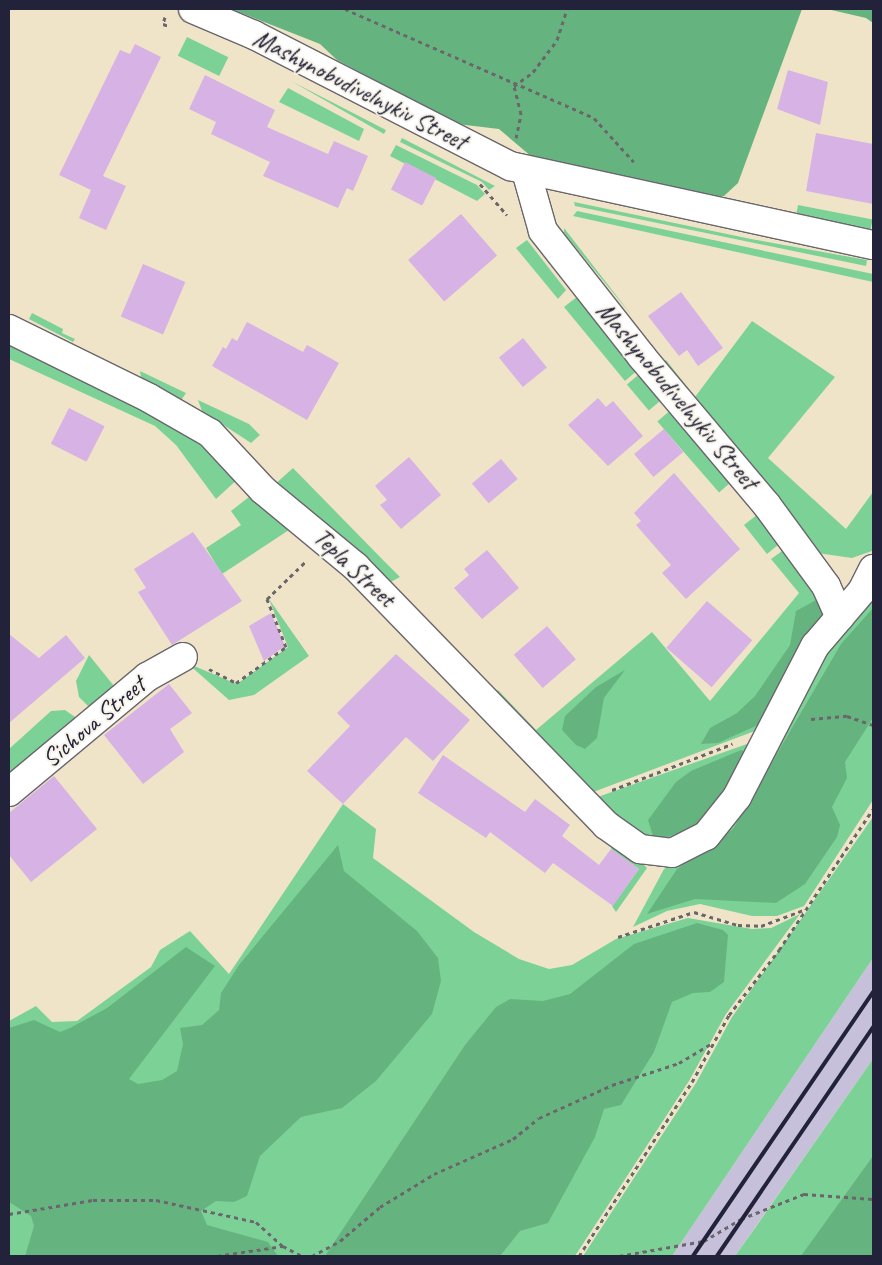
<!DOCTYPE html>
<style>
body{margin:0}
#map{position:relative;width:882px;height:1265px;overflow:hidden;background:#f0e4c8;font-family:Caveat,sans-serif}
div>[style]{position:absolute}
.industrial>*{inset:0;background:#c6c0da}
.green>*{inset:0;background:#7cd296;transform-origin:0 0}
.forest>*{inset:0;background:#65b47f}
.building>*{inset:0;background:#d7b2e4;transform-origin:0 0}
.path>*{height:3px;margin-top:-1.5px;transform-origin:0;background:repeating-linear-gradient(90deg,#6a666c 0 4px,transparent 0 8px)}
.roads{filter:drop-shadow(1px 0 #6a666c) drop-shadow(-1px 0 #6a666c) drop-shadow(0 1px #6a666c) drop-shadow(0 -1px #6a666c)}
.minor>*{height:28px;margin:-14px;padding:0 14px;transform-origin:14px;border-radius:14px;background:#fff}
.rail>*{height:4px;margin:-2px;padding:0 2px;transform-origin:2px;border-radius:2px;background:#22223b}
span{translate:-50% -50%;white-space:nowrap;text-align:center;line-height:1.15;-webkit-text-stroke:4px #f7f3e8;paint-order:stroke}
.street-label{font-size:25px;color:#22223b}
.frame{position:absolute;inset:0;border:10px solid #22223b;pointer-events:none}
</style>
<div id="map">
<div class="industrial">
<i style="clip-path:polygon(873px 958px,873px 1059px,735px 1256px,672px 1256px)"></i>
</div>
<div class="green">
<i style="left:187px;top:37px;width:46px;height:21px;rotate:26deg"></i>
<i style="clip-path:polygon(291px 81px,386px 130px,384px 134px)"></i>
<i style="clip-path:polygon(288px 88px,364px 129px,359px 141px,279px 102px)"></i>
<i style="clip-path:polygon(402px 138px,495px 186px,489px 190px,482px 182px,400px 142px)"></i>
<i style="clip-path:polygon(396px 145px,477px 185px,485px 194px,477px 201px,390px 156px)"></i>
<i style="clip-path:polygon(574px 202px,751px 239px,867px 260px,866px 266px,575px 206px)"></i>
<i style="left:798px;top:205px;width:76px;height:14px;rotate:11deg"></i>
<i style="clip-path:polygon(577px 211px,873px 274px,873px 282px,573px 216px)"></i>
<i style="clip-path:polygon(564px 228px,633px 317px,564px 233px)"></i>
<i style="clip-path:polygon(527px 240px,566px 290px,558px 299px,516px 248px)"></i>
<i style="clip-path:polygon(582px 293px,640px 368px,625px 381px,564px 307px)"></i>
<i style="clip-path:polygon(32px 313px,63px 329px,62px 333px,75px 339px,73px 342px,29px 319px)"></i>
<i style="clip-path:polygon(752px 321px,835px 377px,768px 458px,846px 529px,873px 492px,872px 551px,852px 558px,817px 553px,663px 363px,666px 360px,695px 397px)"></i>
<i style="clip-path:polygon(9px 337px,199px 435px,240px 477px,216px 499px,176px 445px,155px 426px,9px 359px)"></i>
<i style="clip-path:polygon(140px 371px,186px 393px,180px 402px,142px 383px)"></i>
<i style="left:643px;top:371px;width:34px;height:21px;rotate:50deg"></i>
<i style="clip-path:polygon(198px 400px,249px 424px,260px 435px,251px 443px,202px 411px)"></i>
<i style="left:674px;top:407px;width:94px;height:22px;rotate:49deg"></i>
<i style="clip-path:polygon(293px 468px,383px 560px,400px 577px,385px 585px,273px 486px)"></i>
<i style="clip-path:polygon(254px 493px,295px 526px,222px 574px,206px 548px,241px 525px,231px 511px)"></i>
<i style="clip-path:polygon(758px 514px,784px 540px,767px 554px,744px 525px)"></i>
<i style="clip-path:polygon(789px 546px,830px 610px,768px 726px,588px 794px,493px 696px,498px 690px,536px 730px,652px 632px,710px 701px,799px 593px,771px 559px)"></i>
<i style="clip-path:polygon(873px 587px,873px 800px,804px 906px,777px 916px,752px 916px,700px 904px,667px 911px,633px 927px,664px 869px,683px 858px)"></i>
<i style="clip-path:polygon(269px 599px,309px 656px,254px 695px,229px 700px,187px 663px,237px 684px,288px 647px)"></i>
<i style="clip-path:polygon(89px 655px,118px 691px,93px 711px,79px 697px,76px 681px)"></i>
<i style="clip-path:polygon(65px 710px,78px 719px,9px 777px,9px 749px,51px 711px)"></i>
<i style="clip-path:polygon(761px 739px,694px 835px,655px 843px,592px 799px)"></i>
<i style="clip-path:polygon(343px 804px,376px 829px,373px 858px,474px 932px,519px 959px,549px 969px,572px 965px,616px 939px,688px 918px,752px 929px,771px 928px,800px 914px,726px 1014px,689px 1081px,575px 1256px,9px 1256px,9px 1021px,36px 1006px,52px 1022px,77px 1021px,151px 967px,160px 950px,190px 931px,229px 974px)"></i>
<i style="clip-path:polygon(873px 817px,873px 958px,672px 1256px,583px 1256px,696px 1083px,732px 1017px)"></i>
<i style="clip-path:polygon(618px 836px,647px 868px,616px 912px,612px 906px,639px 869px,611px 849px)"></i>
<i style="clip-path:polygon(873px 1059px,873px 1256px,735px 1256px,755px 1228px)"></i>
</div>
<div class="forest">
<i style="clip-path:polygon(231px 9px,802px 9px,738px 183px,724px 196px,706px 197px,532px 157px,499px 129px,457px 124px,337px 60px,320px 44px)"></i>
<i style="clip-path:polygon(827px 9px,873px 9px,873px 23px,866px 18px)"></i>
<i style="clip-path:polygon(818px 599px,824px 613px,767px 721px,718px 743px,701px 744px,710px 728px,737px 713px,755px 696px,790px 645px,796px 611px)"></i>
<i style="clip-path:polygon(873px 608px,873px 718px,845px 762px,847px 778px,832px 807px,840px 825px,837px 837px,805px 884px,776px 903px,695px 899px,647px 914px,677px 869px,733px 829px,841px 644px)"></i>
<i style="clip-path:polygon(625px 670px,604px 698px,597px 738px,585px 749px,576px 745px,562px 730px,565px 716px,596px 687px)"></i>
<i style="clip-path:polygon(741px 750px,746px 752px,739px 773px,697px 826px,667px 837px,653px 836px,648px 820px,676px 782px,691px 771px)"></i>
<i style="clip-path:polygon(338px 845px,344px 871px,417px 931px,438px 958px,441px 981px,432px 1014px,376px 1081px,342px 1108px,301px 1117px,260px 1156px,247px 1196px,234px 1202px,216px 1201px,201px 1211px,207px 1225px,268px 1242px,278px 1256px,25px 1256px,34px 1226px,31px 1216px,9px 1202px,9px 1028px,34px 1020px,60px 1032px,70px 1028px,107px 1008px,186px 947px,215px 966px,129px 1079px,138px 1084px,162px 1080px,177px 1071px,183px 1044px,180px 1028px,202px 1025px,219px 1010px,221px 993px,239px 965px)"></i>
<i style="clip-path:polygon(697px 923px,723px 930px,728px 935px,724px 982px,710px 992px,693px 993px,672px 1002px,654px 1052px,621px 1105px,604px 1109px,595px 1137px,548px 1223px,520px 1231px,500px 1256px,325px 1256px,465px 1045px,496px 1007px,510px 999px,543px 1001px,570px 994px,634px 944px)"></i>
<i style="clip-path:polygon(873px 1156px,873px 1256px,801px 1256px)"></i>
</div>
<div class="building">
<i style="clip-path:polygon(135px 44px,161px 57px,103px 176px,126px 186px,106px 230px,79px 218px,91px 190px,59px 175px,120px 50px,130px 54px)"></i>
<i style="clip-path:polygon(788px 70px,828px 82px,820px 125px,777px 109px)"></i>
<i style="clip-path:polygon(205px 75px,275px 110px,267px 127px,328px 154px,334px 141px,368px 156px,353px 191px,347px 188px,338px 208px,263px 176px,270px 162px,211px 134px,216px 122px,189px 109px)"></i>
<i style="clip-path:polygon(816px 133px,873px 144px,873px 204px,806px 191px)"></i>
<i style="left:405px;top:162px;width:35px;height:31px;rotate:27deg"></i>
<i style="left:461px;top:214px;width:55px;height:70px;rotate:49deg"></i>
<i style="left:143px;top:264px;width:46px;height:57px;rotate:23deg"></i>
<i style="clip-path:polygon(681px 292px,723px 348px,698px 366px,687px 350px,679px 356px,648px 316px)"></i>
<i style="clip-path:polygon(247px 322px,303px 352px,307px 345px,339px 363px,307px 420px,212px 366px,223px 347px,226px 349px,232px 338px,237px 341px)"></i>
<i style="left:523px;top:338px;width:38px;height:31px;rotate:51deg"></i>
<i style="clip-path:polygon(598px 398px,606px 407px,613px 401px,643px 436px,608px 466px,568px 425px)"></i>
<i style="left:69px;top:408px;width:40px;height:40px;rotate:27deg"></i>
<i style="left:664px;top:429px;width:30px;height:39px;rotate:50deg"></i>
<i style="clip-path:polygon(409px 457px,441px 495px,401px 529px,380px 505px,387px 500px,375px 486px)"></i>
<i style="left:501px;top:459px;width:26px;height:38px;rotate:50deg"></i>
<i style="clip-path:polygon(674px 473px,740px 549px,686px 599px,662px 573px,671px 565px,636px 525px,641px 521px,634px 513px)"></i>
<i style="clip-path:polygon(193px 532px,242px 601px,172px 645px,138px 592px,146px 588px,134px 569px)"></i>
<i style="clip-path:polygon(487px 550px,519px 588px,482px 619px,454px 588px,469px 575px,464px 569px)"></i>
<i style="left:707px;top:601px;width:60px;height:62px;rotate:41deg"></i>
<i style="clip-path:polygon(271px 613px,285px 646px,264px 661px,249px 626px)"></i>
<i style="left:547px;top:626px;width:44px;height:44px;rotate:49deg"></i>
<i style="clip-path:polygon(9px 634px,39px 658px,66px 635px,85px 658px,9px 723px)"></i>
<i style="clip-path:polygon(396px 654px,470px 720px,433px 761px,406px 737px,343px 804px,307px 771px,350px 726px,337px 713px)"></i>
<i style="clip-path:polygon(169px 684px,192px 713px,170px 729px,184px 752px,143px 784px,104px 735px)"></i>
<i style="clip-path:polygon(443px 755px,525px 812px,535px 799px,570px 825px,562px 836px,599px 865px,611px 849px,639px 869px,613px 906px,553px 863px,545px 873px,490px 832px,486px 838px,418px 793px)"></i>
<i style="clip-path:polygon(54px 776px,97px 829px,31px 882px,9px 855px,9px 813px)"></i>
</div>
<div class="path">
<i style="left:345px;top:9px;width:272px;rotate:23.6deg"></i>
<i style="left:594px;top:118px;width:59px;rotate:47.7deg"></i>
<i style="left:165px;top:17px;width:7px;rotate:106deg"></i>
<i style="left:163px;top:24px;width:6px;rotate:18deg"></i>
<i style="left:516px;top:138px;width:25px;rotate:-78deg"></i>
<i style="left:521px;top:114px;width:29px;rotate:-104deg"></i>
<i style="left:514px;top:86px;width:24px;rotate:-36deg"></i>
<i style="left:533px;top:72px;width:40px;rotate:-53deg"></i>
<i style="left:557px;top:40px;width:33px;rotate:-72deg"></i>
<i style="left:480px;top:184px;width:41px;rotate:48.9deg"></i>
<i style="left:209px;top:669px;width:30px;rotate:27deg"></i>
<i style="left:236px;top:683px;width:62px;rotate:-35.8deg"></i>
<i style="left:286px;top:647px;width:52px;rotate:-111.6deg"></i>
<i style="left:267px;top:599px;width:53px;rotate:-44.2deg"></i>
<i style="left:811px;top:719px;width:36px;rotate:-5deg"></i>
<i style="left:847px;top:716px;width:28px;rotate:19deg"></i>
<i style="left:612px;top:790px;width:129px;rotate:-21deg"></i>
<i style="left:618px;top:937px;width:80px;rotate:-18.2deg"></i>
<i style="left:694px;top:912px;width:46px;rotate:16.5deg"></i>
<i style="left:738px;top:925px;width:23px;rotate:2deg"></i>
<i style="left:761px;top:926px;width:48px;rotate:-20.7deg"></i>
<i style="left:9px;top:1214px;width:85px;rotate:-9.5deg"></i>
<i style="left:93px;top:1200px;width:63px"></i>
<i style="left:156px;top:1200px;width:102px;rotate:12.4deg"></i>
<i style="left:256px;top:1222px;width:36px;rotate:42deg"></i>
<i style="left:217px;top:1256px;width:67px;rotate:-8.6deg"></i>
<i style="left:283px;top:1246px;width:21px;rotate:28deg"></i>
<i style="left:312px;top:1256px;width:32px;rotate:-28deg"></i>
<i style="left:340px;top:1241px;width:52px;rotate:-40.4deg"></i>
<i style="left:380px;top:1207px;width:63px;rotate:-31.4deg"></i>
<i style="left:434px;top:1174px;width:86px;rotate:-23.9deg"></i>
<i style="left:513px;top:1139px;width:33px;rotate:-39deg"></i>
<i style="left:539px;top:1118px;width:80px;rotate:-24.3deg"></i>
<i style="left:612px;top:1085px;width:71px;rotate:-18.2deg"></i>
<i style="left:679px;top:1063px;width:39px;rotate:-31deg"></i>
<i style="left:579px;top:1256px;width:207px;rotate:-57deg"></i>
<i style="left:692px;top:1082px;width:77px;rotate:-61.1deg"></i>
<i style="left:729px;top:1015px;width:82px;rotate:-52.4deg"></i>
<i style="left:779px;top:950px;width:169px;rotate:-56.3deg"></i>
<i style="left:619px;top:1256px;width:86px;rotate:-10deg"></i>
<i style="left:704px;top:1241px;width:43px;rotate:-30.7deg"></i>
<i style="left:741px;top:1219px;width:68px;rotate:-21.6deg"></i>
<i style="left:804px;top:1194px;width:69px;rotate:4.1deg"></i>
</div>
<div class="roads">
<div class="minor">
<i style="left:193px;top:9px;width:66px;rotate:23.1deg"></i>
<i style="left:254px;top:35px;width:288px;rotate:27.1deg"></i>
<i style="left:510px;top:166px;width:371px;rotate:12.3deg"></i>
<i style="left:526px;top:171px;width:62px;rotate:74.2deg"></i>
<i style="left:543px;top:231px;width:160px;rotate:51.8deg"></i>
<i style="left:642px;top:357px;width:192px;rotate:49.9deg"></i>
<i style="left:766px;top:504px;width:102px;rotate:53.8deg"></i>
<i style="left:826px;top:586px;width:34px;rotate:66deg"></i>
<i style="left:9px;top:329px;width:156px;rotate:26.2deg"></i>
<i style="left:149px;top:398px;width:70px;rotate:29.8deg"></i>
<i style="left:210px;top:433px;width:78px;rotate:47.1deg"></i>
<i style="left:263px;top:490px;width:121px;rotate:39.6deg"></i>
<i style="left:356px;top:567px;width:359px;rotate:45.9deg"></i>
<i style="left:606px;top:825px;width:42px;rotate:35.2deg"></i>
<i style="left:640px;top:849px;width:32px;rotate:7deg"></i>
<i style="left:672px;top:853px;width:38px;rotate:-27deg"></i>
<i style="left:706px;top:836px;width:50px;rotate:-51.5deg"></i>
<i style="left:737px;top:797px;width:170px;rotate:-62.7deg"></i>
<i style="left:815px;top:646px;width:72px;rotate:-49.5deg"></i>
<i style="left:862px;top:591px;width:25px;rotate:-63deg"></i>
<i style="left:9px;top:792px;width:180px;rotate:-39.8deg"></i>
<i style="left:147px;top:677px;width:41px;rotate:-29.1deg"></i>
</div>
</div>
<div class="rail">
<i style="left:693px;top:1256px;width:320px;rotate:-55.7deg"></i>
<i style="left:717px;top:1256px;width:277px;rotate:-55.7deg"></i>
</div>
<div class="street-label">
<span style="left:360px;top:90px;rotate:27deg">Mashynobudivelnykiv Street</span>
<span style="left:677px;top:396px;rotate:50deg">Mashynobudivelnykiv Street</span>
<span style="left:354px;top:568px;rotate:43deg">Tepla Street</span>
<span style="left:94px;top:722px;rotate:-40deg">Sichova Street</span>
</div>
<div class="frame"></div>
</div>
